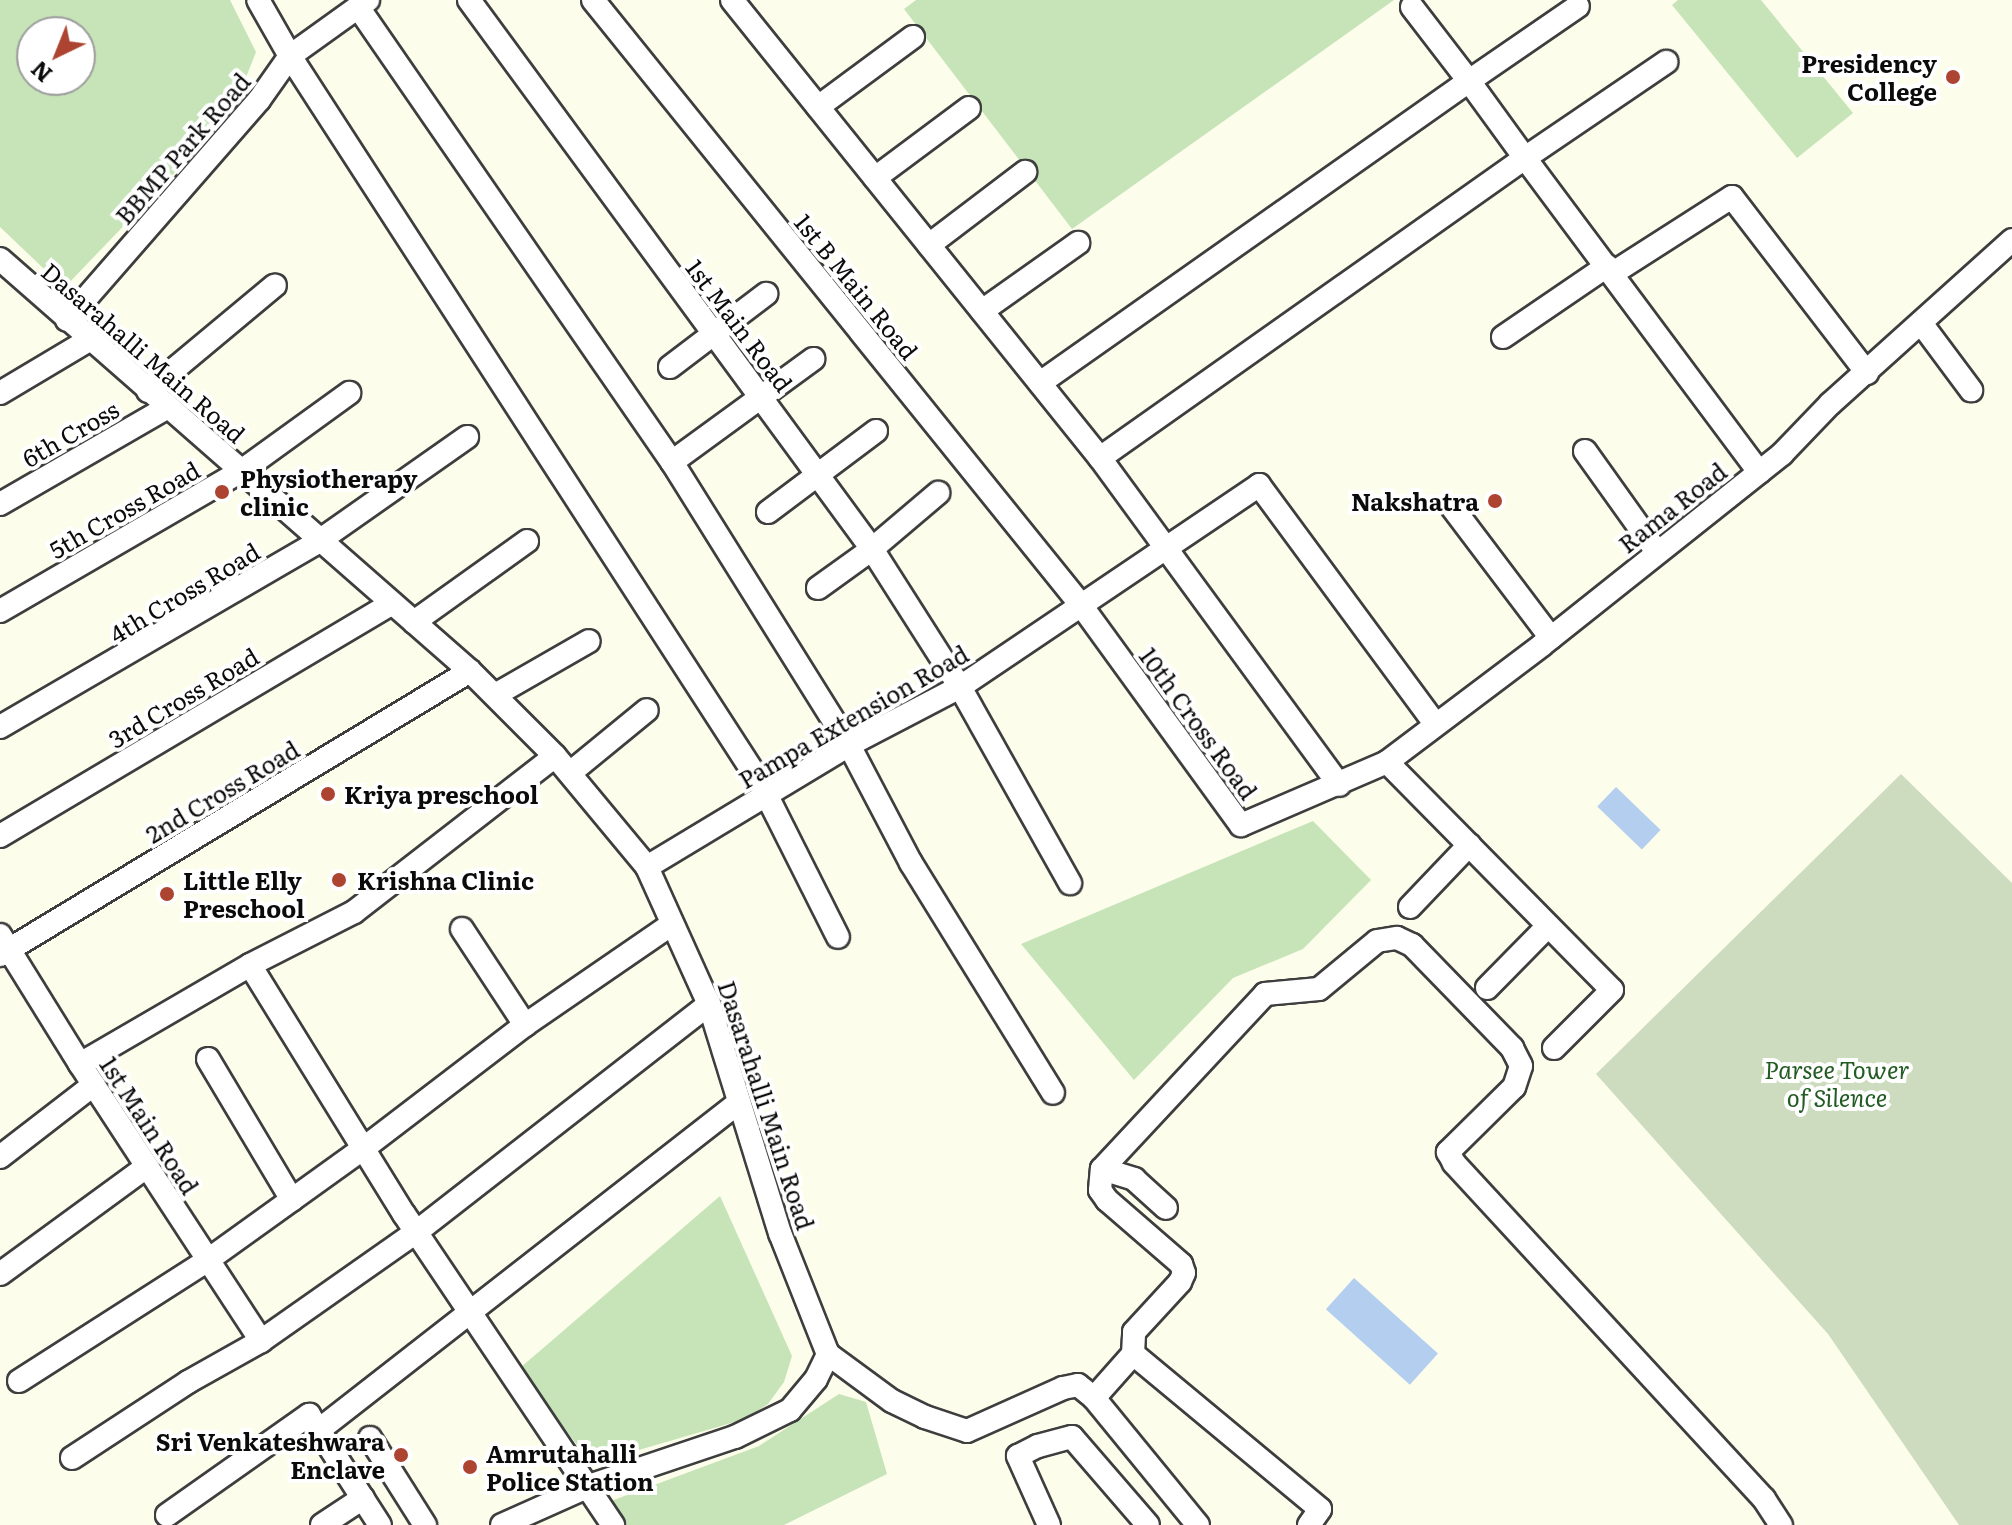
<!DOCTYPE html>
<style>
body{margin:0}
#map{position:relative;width:2012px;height:1525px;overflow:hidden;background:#fdfdeb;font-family:Literata,serif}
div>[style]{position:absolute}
.green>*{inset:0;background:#c6e4b8}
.cemetery>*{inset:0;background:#cddcbf}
.water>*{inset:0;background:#b4cef0;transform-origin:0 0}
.roads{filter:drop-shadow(2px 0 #3e3e3e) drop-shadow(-2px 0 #3e3e3e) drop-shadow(0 2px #3e3e3e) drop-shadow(0 -2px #3e3e3e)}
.minor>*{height:22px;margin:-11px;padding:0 11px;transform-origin:11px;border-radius:11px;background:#fff}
.dots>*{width:22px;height:22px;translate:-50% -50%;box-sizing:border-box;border:4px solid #fff;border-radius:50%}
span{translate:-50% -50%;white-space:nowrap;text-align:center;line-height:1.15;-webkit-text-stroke:8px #fff;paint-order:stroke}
.poi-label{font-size:24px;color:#0b0b0b;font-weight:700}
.right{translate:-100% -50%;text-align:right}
.left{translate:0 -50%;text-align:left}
.street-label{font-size:24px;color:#0b0b0b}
.park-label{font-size:24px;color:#235c22;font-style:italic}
.north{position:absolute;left:16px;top:16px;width:80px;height:80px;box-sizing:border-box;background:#fff;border:2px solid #9d9d9d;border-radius:50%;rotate:223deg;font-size:22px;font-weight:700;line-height:32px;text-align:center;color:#0b0b0b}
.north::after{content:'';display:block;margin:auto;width:28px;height:36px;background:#ad4331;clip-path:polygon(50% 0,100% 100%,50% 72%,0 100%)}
</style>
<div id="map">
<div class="green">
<i style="clip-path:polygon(evenodd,0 0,230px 0,256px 52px,232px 113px,64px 288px,0 227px,0 0,32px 32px,80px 32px,80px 80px,32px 80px,32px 32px)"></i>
<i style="clip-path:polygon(916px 0,1394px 0,1072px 229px,904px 9px)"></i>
<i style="clip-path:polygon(1678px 0,1761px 0,1853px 113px,1797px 158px,1672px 5px)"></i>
<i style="clip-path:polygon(1313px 821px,1371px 880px,1303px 949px,1233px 978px,1134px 1080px,1021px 944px)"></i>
<i style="clip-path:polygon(720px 1196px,792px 1356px,784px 1382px,768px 1404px,745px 1419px,591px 1464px,520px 1368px)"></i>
<i style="clip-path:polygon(839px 1394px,866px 1402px,887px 1474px,784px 1525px,626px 1525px,611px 1501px,759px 1446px)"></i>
</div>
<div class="cemetery">
<i style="clip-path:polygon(1901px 774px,2012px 883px,2012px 1525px,1959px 1525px,1828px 1334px,1596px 1074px)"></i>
</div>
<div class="water">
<i style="left:1616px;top:787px;width:62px;height:27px;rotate:44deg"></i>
<i style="left:1354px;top:1278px;width:113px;height:42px;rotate:42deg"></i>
</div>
<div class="roads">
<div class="minor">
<i style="left:368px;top:0;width:96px;rotate:144.3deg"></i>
<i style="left:290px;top:56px;width:867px;rotate:57.1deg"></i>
<i style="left:761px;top:784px;width:171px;rotate:63.3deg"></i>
<i style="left:469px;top:0;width:681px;rotate:53.72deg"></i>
<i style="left:872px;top:549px;width:164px;rotate:57.5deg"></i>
<i style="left:960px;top:687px;width:225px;rotate:60.7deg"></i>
<i style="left:593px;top:0;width:777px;rotate:51.11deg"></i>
<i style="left:1081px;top:605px;width:272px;rotate:54deg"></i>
<i style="left:1241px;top:825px;width:159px;rotate:-23.3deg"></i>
<i style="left:1387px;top:762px;width:194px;rotate:-37deg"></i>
<i style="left:1542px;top:645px;width:307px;rotate:-38.5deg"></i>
<i style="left:1782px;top:454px;width:69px;rotate:-46.2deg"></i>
<i style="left:1830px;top:404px;width:245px;rotate:-42deg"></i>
<i style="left:732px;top:0;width:588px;rotate:51.22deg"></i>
<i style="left:1100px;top:458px;width:405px;rotate:53.8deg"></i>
<i style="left:358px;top:7px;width:553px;rotate:55.39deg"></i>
<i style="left:672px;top:462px;width:334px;rotate:58deg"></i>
<i style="left:849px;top:745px;width:133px;rotate:62.3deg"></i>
<i style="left:911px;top:863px;width:270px;rotate:58.3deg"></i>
<i style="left:1412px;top:7px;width:93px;rotate:52.4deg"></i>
<i style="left:1469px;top:81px;width:132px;rotate:-34.5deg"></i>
<i style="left:818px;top:107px;width:118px;rotate:-36.4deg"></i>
<i style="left:875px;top:178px;width:117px;rotate:-36.7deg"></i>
<i style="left:929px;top:245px;width:121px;rotate:-37.2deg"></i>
<i style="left:0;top:259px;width:625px;rotate:41.24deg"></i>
<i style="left:470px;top:671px;width:120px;rotate:45deg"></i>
<i style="left:555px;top:756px;width:144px;rotate:50.3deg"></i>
<i style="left:647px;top:867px;width:150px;rotate:65.7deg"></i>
<i style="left:709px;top:1004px;width:240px;rotate:72.8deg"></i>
<i style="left:780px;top:1233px;width:130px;rotate:68.4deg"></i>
<i style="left:828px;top:1354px;width:79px;rotate:36.3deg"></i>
<i style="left:892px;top:1401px;width:37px;rotate:26deg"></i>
<i style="left:925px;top:1417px;width:44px;rotate:18.4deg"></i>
<i style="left:967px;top:1431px;width:105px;rotate:-24.1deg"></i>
<i style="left:1063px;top:1388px;width:15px;rotate:-11deg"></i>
<i style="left:1078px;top:1385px;width:21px;rotate:39deg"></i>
<i style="left:1094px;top:1398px;width:164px;rotate:50.7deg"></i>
<i style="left:1613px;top:273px;width:141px;rotate:-32.6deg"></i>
<i style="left:1732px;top:197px;width:222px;rotate:52.5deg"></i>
<i style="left:982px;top:311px;width:118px;rotate:-35.3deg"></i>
<i style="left:67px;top:320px;width:292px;rotate:-48.9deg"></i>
<i style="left:259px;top:100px;width:54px;rotate:-54.8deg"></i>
<i style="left:290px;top:56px;width:64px;rotate:-119.7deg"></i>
<i style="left:1921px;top:323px;width:84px;rotate:53.3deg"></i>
<i style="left:1503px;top:337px;width:126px;rotate:-34.3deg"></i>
<i style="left:670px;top:367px;width:121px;rotate:-37.2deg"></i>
<i style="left:1040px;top:383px;width:525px;rotate:-35.14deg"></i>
<i style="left:1469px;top:81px;width:95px;rotate:54deg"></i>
<i style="left:1525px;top:158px;width:171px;rotate:-34.2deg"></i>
<i style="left:148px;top:391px;width:165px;rotate:-39.8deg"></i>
<i style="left:0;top:393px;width:104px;rotate:-30.8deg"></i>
<i style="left:1585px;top:451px;width:124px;rotate:54.5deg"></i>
<i style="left:1100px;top:458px;width:520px;rotate:-35.22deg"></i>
<i style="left:1525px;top:158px;width:392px;rotate:53.3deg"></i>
<i style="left:672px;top:462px;width:175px;rotate:-36.1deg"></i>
<i style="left:0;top:504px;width:192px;rotate:-30deg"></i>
<i style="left:1452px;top:507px;width:164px;rotate:52.9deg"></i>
<i style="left:768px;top:512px;width:135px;rotate:-36.9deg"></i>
<i style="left:818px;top:588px;width:67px;rotate:-35.8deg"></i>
<i style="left:872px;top:549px;width:87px;rotate:-40.3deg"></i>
<i style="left:0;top:611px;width:277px;rotate:-30.1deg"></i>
<i style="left:240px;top:472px;width:135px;rotate:-35.9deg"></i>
<i style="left:414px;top:622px;width:139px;rotate:-35.6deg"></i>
<i style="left:495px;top:695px;width:108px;rotate:-29.9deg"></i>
<i style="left:0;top:727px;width:369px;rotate:-30.2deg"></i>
<i style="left:319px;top:541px;width:181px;rotate:-35.1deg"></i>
<i style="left:1387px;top:762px;width:320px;rotate:45.4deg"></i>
<i style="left:1612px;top:990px;width:82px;rotate:135deg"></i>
<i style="left:570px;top:773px;width:99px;rotate:-39.3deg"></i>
<i style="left:0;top:836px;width:456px;rotate:-30.7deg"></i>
<i style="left:647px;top:867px;width:236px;rotate:-31.1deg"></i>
<i style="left:849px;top:745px;width:125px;rotate:-27.6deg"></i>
<i style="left:960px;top:687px;width:361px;rotate:-34deg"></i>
<i style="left:1259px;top:485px;width:297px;rotate:53.6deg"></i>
<i style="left:1410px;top:907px;width:86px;rotate:-46.4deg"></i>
<i style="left:462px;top:929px;width:115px;rotate:56.7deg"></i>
<i style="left:0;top:935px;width:152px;rotate:58.2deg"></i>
<i style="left:80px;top:1064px;width:331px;rotate:56.8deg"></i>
<i style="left:0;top:955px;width:549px;rotate:-31.14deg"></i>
<i style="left:250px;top:965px;width:293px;rotate:58.3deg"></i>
<i style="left:404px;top:1214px;width:375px;rotate:56.1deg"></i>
<i style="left:1487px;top:988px;width:87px;rotate:-45.5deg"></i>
<i style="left:208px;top:1059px;width:164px;rotate:59.2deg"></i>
<i style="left:80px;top:1064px;width:197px;rotate:-30.2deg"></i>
<i style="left:250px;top:965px;width:117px;rotate:-27deg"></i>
<i style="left:354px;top:912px;width:254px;rotate:-37.8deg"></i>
<i style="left:0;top:1157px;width:118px;rotate:-37.7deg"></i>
<i style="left:1102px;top:1169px;width:34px;rotate:17deg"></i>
<i style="left:1134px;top:1179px;width:43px;rotate:42.2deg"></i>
<i style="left:0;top:1274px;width:181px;rotate:-36.2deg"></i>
<i style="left:19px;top:1381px;width:224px;rotate:-32.6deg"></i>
<i style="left:208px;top:1260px;width:192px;rotate:-35.7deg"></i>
<i style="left:364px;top:1148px;width:203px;rotate:-37.4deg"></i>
<i style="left:525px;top:1025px;width:178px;rotate:-34.5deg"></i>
<i style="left:1094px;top:1398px;width:59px;rotate:-48.4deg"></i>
<i style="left:319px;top:1430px;width:531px;rotate:-37.97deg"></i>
<i style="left:370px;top:1438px;width:103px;rotate:57.7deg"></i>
<i style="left:72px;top:1458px;width:139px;rotate:-33.2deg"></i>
<i style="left:188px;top:1382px;width:84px;rotate:-29.3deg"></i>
<i style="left:261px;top:1341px;width:193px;rotate:-35.1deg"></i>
<i style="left:419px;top:1230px;width:368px;rotate:-37.9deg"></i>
<i style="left:167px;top:1515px;width:174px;rotate:-35.2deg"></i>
<i style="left:309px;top:1415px;width:131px;rotate:57.2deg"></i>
<i style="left:322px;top:1525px;width:49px;rotate:-33.4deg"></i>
<i style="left:502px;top:1525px;width:95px;rotate:-24.1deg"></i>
<i style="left:589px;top:1486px;width:154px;rotate:-18.6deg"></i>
<i style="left:735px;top:1437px;width:61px;rotate:-26.1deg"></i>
<i style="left:790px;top:1410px;width:40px;rotate:-50deg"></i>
<i style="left:816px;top:1379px;width:28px;rotate:-64deg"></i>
<i style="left:1049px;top:1525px;width:76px;rotate:-114.2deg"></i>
<i style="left:1018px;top:1456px;width:22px;rotate:-27deg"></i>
<i style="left:1038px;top:1446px;width:35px;rotate:-15deg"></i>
<i style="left:1072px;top:1437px;width:116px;rotate:49.2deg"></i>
<i style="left:1309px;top:1525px;width:19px;rotate:-55deg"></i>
<i style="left:1320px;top:1509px;width:243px;rotate:-140.3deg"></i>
<i style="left:1133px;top:1354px;width:22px;rotate:-87deg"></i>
<i style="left:1134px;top:1332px;width:68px;rotate:-47.4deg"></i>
<i style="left:1180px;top:1282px;width:10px;rotate:-66deg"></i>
<i style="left:1184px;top:1273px;width:9px;rotate:-108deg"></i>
<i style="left:1181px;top:1264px;width:98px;rotate:-139.1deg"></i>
<i style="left:1107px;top:1200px;width:12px;rotate:-125deg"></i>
<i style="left:1100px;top:1190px;width:21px;rotate:-85deg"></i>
<i style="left:1102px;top:1169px;width:239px;rotate:-47deg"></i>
<i style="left:1265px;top:994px;width:54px;rotate:-5.3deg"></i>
<i style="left:1319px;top:989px;width:75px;rotate:-39.6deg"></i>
<i style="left:1377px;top:941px;width:20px;rotate:-9deg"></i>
<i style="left:1397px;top:938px;width:17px;rotate:25deg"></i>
<i style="left:1412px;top:945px;width:144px;rotate:45.8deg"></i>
<i style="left:1512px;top:1048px;width:20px;rotate:63deg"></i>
<i style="left:1521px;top:1066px;width:22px;rotate:108deg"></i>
<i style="left:1514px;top:1087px;width:93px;rotate:135.4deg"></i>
<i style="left:1448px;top:1152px;width:13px;rotate:61deg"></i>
<i style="left:1454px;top:1163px;width:457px;rotate:47.3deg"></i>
<i style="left:1764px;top:1499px;width:31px;rotate:57deg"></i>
</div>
</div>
<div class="dots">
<i style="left:1953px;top:77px;background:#ad4331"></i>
<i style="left:222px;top:492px;background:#ad4331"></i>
<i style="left:1495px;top:501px;background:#ad4331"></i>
<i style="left:328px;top:794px;background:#ad4331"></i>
<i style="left:339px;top:880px;background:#ad4331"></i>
<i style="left:167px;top:894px;background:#ad4331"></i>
<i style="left:401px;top:1455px;background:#ad4331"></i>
<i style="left:470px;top:1467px;background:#ad4331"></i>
</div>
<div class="poi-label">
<span class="right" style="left:1937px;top:77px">Presidency<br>College</span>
<span class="left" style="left:240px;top:492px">Physiotherapy<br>clinic</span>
<span class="right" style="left:1479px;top:501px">Nakshatra</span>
<span class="left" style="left:344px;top:794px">Kriya preschool</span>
<span class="left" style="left:183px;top:894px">Little Elly<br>Preschool</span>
<span class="left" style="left:357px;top:880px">Krishna Clinic</span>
<span class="right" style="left:385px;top:1455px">Sri Venkateshwara<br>Enclave</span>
<span class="left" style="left:486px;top:1467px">Amrutahalli<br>Police Station</span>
</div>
<div class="street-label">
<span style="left:182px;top:148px;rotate:-49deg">BBMP Park Road</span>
<span style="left:857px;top:286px;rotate:51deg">1st B Main Road</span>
<span style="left:740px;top:325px;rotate:53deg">1st Main Road</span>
<span style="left:144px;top:352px;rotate:41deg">Dasarahalli Main Road</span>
<span style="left:70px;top:433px;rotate:-30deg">6th Cross</span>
<span style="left:1672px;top:507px;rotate:-38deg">Rama Road</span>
<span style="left:124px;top:509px;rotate:-30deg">5th Cross Road</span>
<span style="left:184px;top:592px;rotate:-31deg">4th Cross Road</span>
<span style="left:183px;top:697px;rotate:-31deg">3rd Cross Road</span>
<span style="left:853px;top:716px;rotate:-30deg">Pampa Extension Road</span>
<span style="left:1199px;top:723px;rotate:54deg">10th Cross Road</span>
<span style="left:222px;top:791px;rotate:-31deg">2nd Cross Road</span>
<span style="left:767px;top:1105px;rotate:72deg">Dasarahalli Main Road</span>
<span style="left:150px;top:1125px;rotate:57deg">1st Main Road</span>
</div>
<div class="park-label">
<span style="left:1837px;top:1083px">Parsee Tower<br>of Silence</span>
</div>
<div class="north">N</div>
</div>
